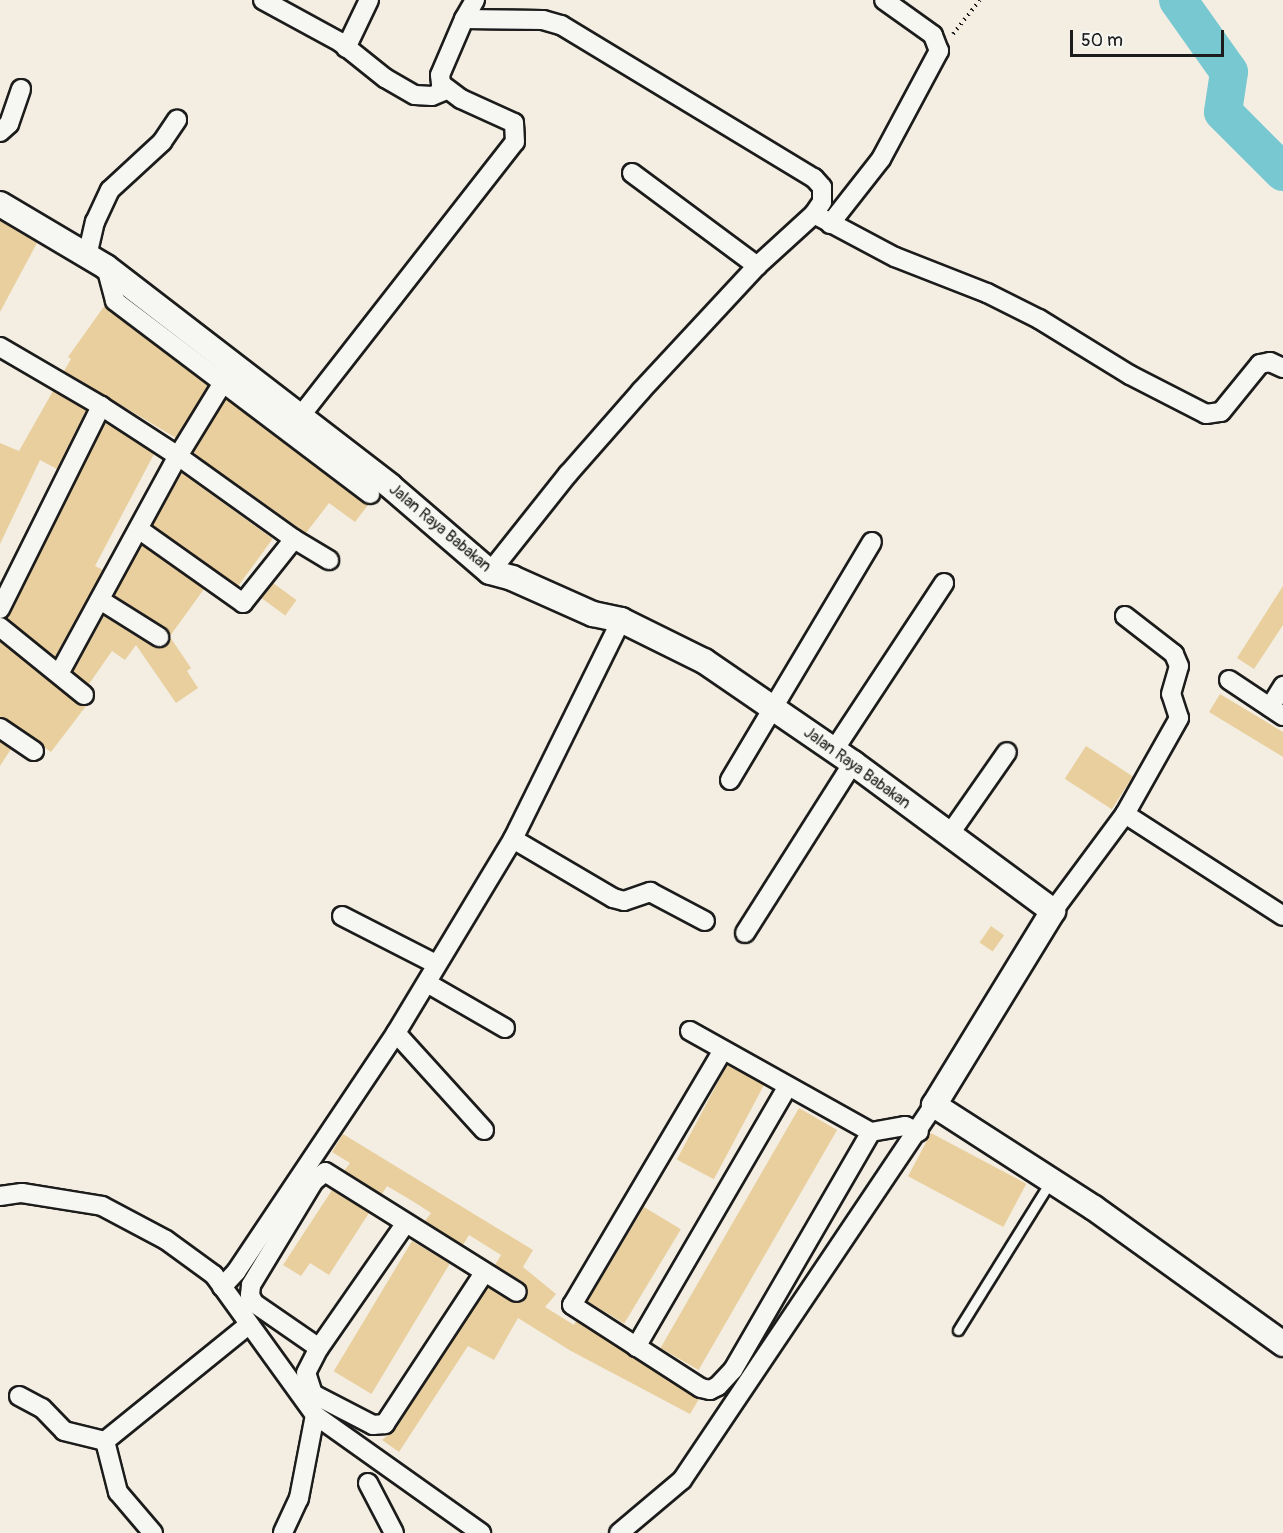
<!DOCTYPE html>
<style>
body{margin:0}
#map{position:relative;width:1283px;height:1533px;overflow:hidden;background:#f3eee1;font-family:Pangolin,sans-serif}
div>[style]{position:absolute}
.river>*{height:38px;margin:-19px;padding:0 19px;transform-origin:19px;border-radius:19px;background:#77c8d1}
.building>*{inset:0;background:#e9cf9e;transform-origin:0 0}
.path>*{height:4px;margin-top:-2px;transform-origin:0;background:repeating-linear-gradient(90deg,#1c1c1c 0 1.5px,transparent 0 6px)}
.roads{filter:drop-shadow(2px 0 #1c1c1c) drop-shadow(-2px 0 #1c1c1c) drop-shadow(0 2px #1c1c1c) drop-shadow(0 -2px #1c1c1c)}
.lane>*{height:9px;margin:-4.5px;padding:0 4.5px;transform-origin:4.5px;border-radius:4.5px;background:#f6f6f2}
.street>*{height:18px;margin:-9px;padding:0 9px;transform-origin:9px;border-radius:9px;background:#f6f6f2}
.secondary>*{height:24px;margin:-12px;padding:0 12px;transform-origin:12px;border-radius:12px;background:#f6f6f2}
span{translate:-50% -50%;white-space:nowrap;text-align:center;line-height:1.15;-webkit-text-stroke:6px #f6f6f2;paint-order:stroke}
.street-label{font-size:16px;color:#1c1c1c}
.scale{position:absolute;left:1070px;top:30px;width:154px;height:27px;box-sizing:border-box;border:3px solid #1c1c1c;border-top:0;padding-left:8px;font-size:18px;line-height:21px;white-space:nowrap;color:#1c1c1c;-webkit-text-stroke:4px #f6f6f2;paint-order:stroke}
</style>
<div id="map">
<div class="river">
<i style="left:1178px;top:0;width:88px;rotate:54.7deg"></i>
<i style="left:1229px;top:72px;width:40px;rotate:98.5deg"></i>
<i style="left:1223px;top:112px;width:85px;rotate:45deg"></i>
</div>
<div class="building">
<i style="clip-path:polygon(0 221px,37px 243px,0 312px)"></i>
<i style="clip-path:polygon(105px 305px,208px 386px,176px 438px,64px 371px,71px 359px,68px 357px)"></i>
<i style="clip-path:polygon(53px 391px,86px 410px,57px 469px,40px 460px,0 544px,0 443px,19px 451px)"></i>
<i style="clip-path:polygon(226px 399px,368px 505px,355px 522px,329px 503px,306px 533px,196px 455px,194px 452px)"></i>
<i style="clip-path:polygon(105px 422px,154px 454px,95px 566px,103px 570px,55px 657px,7px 618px)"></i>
<i style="left:182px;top:473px;width:112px;height:60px;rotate:36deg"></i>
<i style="clip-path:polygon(142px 545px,204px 589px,170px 636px,165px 627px,114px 596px)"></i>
<i style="left:273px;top:583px;width:29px;height:19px;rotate:36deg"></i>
<i style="clip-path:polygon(1283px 586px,1283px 625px,1254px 669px,1237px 658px)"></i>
<i style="clip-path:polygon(104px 616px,154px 647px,165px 647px,170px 637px,191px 668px,187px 671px,198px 688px,176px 703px,136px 645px,125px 660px,112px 651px,89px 684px,73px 672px)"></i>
<i style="clip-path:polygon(0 641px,77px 704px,86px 706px,51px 752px,0 717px)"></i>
<i style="clip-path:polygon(1220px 694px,1283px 732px,1283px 757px,1209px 712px)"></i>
<i style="clip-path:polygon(0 742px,11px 749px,0 766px)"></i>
<i style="left:1086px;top:746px;width:56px;height:39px;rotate:33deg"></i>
<i style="left:991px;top:926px;width:16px;height:20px;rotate:35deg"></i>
<i style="left:727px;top:1065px;width:42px;height:107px;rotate:28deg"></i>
<i style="left:799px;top:1108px;width:44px;height:277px;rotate:30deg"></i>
<i style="left:931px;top:1133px;width:108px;height:49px;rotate:28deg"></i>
<i style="clip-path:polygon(343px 1134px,533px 1250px,523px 1267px,556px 1294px,545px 1307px,574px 1325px,576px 1321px,699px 1399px,690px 1414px,571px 1351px,518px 1318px,494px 1360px,468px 1346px,399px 1452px,382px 1440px,394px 1430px,488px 1287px,516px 1303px,523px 1302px,528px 1292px,523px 1282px,495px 1265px,501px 1255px,469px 1235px,463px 1245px,425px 1221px,431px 1213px,414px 1202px,387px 1186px,382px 1194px,344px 1171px,350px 1163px,332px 1152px)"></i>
<i style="clip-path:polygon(332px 1190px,369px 1213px,329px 1275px,310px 1263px,301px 1276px,283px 1265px)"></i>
<i style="left:644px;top:1207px;width:43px;height:110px;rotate:31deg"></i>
<i style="left:412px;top:1241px;width:44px;height:152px;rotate:31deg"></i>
</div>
<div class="path">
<i style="left:953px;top:34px;width:43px;rotate:-51.5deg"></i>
</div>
<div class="roads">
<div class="lane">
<i style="left:958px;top:1330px;width:174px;rotate:-58.1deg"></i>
</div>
<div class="street">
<i style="left:263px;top:0;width:88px;rotate:28.6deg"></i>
<i style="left:340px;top:42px;width:58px;rotate:38.7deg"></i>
<i style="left:385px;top:78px;width:34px;rotate:30deg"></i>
<i style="left:415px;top:95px;width:17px;rotate:3deg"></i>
<i style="left:432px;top:96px;width:15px;rotate:-23deg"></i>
<i style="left:464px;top:19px;width:22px;rotate:-60deg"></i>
<i style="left:346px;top:48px;width:53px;rotate:-64.4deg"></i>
<i style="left:0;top:132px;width:12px;rotate:-42deg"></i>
<i style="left:9px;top:124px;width:37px;rotate:-71deg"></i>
<i style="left:632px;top:173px;width:156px;rotate:36.6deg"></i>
<i style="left:814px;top:214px;width:92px;rotate:28deg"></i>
<i style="left:895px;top:257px;width:99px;rotate:21.4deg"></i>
<i style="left:987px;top:293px;width:58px;rotate:26.6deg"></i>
<i style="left:1039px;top:319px;width:107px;rotate:31.6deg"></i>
<i style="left:1130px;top:375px;width:85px;rotate:27.2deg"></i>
<i style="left:1206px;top:414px;width:15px;rotate:-8deg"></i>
<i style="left:1221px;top:412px;width:62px;rotate:-50.9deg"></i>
<i style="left:1260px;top:364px;width:10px;rotate:-11deg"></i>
<i style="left:1270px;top:362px;width:14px;rotate:25deg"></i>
<i style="left:830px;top:224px;width:83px;rotate:-51.9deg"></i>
<i style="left:881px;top:159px;width:123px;rotate:-61.8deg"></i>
<i style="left:939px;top:51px;width:17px;rotate:-111deg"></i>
<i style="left:933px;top:35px;width:60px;rotate:-144.5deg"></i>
<i style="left:87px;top:256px;width:35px;rotate:-77deg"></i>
<i style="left:95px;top:222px;width:35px;rotate:-65deg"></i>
<i style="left:110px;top:190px;width:71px;rotate:-42.7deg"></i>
<i style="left:162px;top:142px;width:27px;rotate:-56deg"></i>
<i style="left:106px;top:267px;width:35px;rotate:75deg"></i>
<i style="left:115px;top:301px;width:320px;rotate:37.1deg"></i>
<i style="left:0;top:347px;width:117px;rotate:30.3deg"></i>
<i style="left:299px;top:418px;width:350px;rotate:-52deg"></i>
<i style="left:515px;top:142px;width:19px;rotate:-93deg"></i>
<i style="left:514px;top:123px;width:58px;rotate:-155.6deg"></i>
<i style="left:461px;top:99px;width:25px;rotate:-143deg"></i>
<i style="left:441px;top:84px;width:9px;rotate:-96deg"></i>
<i style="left:440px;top:75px;width:61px;rotate:-66.8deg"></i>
<i style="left:464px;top:19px;width:79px;rotate:0.7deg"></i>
<i style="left:543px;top:20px;width:19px;rotate:16deg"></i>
<i style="left:561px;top:25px;width:296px;rotate:31.2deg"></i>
<i style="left:814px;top:178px;width:12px;rotate:48deg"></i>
<i style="left:822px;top:187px;width:15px;rotate:90deg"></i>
<i style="left:822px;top:202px;width:14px;rotate:124deg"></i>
<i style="left:814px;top:214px;width:77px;rotate:137.6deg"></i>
<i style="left:757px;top:266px;width:171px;rotate:132.9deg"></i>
<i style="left:641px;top:391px;width:111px;rotate:131.3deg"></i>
<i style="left:568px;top:474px;width:125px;rotate:128.5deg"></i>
<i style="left:294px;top:539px;width:41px;rotate:31deg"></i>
<i style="left:100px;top:600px;width:70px;rotate:32.1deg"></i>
<i style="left:0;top:609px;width:227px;rotate:-63.5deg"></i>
<i style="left:101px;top:406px;width:92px;rotate:33deg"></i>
<i style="left:178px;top:456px;width:143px;rotate:35.6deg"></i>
<i style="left:294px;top:539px;width:82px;rotate:128.6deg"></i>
<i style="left:243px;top:603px;width:126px;rotate:-144.7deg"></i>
<i style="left:0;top:627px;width:108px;rotate:39deg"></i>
<i style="left:60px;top:672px;width:246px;rotate:-61.4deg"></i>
<i style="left:178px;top:456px;width:88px;rotate:-58.5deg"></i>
<i style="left:1229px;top:680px;width:65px;rotate:33.7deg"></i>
<i style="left:1270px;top:707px;width:25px;rotate:-58deg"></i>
<i style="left:0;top:728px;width:41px;rotate:34.1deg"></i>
<i style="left:834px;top:750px;width:200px;rotate:-56.6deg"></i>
<i style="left:730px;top:780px;width:277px;rotate:-59.2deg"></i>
<i style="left:1125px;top:814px;width:188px;rotate:32.8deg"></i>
<i style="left:949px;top:835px;width:101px;rotate:-55.1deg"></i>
<i style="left:513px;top:839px;width:116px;rotate:30.5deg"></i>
<i style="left:613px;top:898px;width:11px;rotate:15deg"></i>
<i style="left:624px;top:901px;width:28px;rotate:-19deg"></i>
<i style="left:650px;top:892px;width:62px;rotate:27.8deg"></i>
<i style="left:1053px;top:911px;width:121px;rotate:-53.4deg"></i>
<i style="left:1125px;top:814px;width:110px;rotate:-60.6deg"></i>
<i style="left:1179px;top:718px;width:25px;rotate:-108deg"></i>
<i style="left:1171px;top:694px;width:29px;rotate:-74deg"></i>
<i style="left:1179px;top:666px;width:13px;rotate:-113deg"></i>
<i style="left:1174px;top:654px;width:62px;rotate:-142.2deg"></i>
<i style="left:342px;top:916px;width:106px;rotate:27.1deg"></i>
<i style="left:745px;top:933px;width:201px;rotate:-57.6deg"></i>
<i style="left:427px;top:983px;width:90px;rotate:30deg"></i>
<i style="left:690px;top:1031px;width:207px;rotate:29.2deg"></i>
<i style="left:871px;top:1132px;width:35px;rotate:-10deg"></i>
<i style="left:905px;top:1126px;width:15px;rotate:23deg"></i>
<i style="left:396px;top:1033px;width:131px;rotate:47.8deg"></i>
<i style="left:723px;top:1050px;width:296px;rotate:120.6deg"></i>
<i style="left:572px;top:1305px;width:153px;rotate:32.8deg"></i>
<i style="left:701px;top:1388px;width:9px;rotate:13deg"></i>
<i style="left:710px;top:1390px;width:9px;rotate:-27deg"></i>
<i style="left:718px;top:1386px;width:22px;rotate:-47deg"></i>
<i style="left:733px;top:1370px;width:275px;rotate:-59.9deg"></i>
<i style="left:0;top:1196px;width:22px;rotate:-8deg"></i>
<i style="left:22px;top:1193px;width:81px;rotate:9.2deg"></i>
<i style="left:102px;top:1206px;width:72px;rotate:28deg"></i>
<i style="left:166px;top:1240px;width:59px;rotate:36.1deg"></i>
<i style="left:214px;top:1275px;width:173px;rotate:54.2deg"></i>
<i style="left:315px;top:1415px;width:85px;rotate:100.9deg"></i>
<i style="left:299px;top:1498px;width:38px;rotate:115deg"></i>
<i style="left:484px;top:1273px;width:181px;rotate:123.3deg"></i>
<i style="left:385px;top:1424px;width:12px;rotate:175deg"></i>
<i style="left:373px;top:1425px;width:68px;rotate:-152.7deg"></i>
<i style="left:313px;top:1394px;width:22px;rotate:-108deg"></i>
<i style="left:306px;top:1373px;width:28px;rotate:-63deg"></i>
<i style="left:319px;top:1348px;width:79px;rotate:-145.3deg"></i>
<i style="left:254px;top:1303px;width:9px;rotate:-117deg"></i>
<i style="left:250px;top:1295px;width:10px;rotate:-84deg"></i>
<i style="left:251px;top:1285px;width:122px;rotate:-58.8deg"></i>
<i style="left:314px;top:1181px;width:14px;rotate:-39deg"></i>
<i style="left:325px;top:1172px;width:226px;rotate:32deg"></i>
<i style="left:222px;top:1287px;width:21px;rotate:-47deg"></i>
<i style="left:236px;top:1272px;width:288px;rotate:-56.2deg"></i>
<i style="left:396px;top:1033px;width:227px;rotate:-58.9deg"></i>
<i style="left:513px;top:839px;width:244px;rotate:-63.7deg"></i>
<i style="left:636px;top:1347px;width:300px;rotate:-59.8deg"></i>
<i style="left:319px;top:1348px;width:152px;rotate:-55.2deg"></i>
<i style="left:19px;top:1396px;width:26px;rotate:28deg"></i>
<i style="left:42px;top:1408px;width:32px;rotate:46deg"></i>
<i style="left:64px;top:1431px;width:42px;rotate:13.7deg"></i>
<i style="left:105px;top:1441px;width:53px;rotate:75.7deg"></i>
<i style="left:118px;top:1492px;width:54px;rotate:49.5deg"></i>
<i style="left:315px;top:1415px;width:204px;rotate:35.4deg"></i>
<i style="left:105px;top:1441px;width:184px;rotate:-39deg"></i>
<i style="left:368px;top:1483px;width:56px;rotate:62.5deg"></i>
<i style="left:619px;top:1533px;width:82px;rotate:-40.1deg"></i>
<i style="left:682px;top:1480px;width:452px;rotate:-56.1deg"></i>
</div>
<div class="secondary">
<i style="left:0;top:204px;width:123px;rotate:30.7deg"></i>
<i style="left:106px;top:267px;width:359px;rotate:37.6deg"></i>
<i style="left:390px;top:486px;width:132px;rotate:40.7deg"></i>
<i style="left:490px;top:572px;width:23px;rotate:15deg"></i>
<i style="left:512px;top:578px;width:89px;rotate:24deg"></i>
<i style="left:593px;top:614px;width:29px;rotate:12deg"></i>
<i style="left:621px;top:620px;width:93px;rotate:26.3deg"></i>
<i style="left:704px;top:661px;width:181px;rotate:34.4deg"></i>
<i style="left:853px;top:763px;width:249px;rotate:36.5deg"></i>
<i style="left:1053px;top:911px;width:228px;rotate:121.5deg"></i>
<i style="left:934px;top:1105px;width:190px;rotate:32.8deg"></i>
<i style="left:1094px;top:1208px;width:233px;rotate:35.7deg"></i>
</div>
</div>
<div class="street-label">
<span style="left:440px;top:528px;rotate:40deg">Jalan Raya Babakan</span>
<span style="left:857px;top:768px;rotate:36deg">Jalan Raya Babakan</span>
</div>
<div class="scale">50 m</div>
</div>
